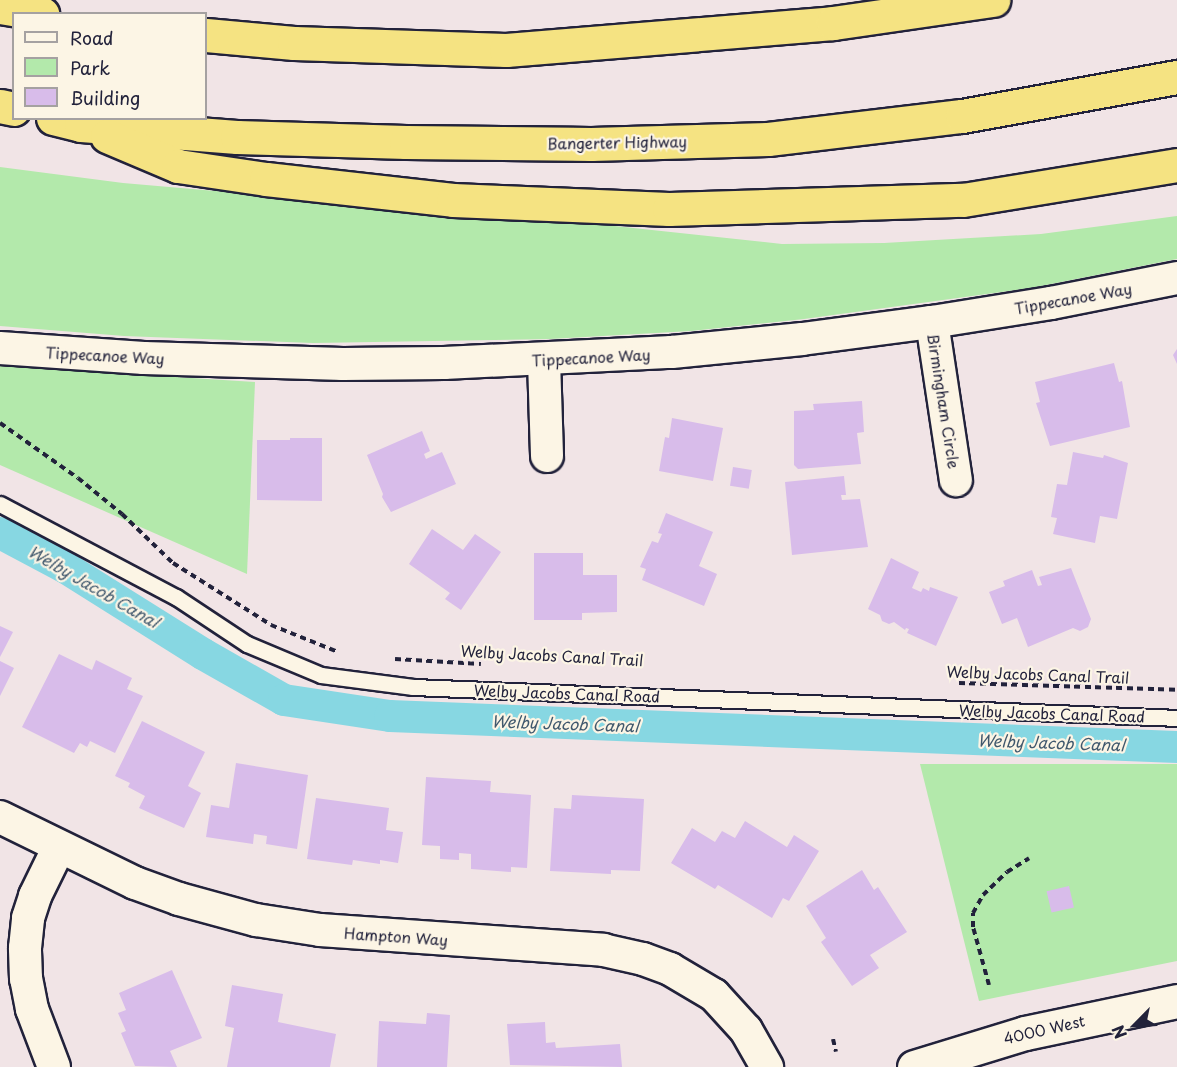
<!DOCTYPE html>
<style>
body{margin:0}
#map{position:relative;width:1177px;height:1067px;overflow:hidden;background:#f1e4e6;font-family:"Playpen Sans",sans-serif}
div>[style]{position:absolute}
.green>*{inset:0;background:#b3e9ab}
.canal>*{height:32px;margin:-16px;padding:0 16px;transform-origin:16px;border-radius:16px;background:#87d7e2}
.building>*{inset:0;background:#d8bcea;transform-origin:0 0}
.path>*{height:4px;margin-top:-2px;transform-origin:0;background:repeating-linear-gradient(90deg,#22223b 0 6px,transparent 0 10.5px)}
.roads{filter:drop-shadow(2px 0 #22223b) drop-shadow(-2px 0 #22223b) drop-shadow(0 2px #22223b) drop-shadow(0 -2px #22223b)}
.lane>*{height:15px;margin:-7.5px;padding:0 7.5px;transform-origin:7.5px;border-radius:7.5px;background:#fcf5e5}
.street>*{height:32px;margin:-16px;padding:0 16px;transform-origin:16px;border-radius:16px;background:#fcf5e5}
.secondary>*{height:33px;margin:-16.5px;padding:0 16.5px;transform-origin:16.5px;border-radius:16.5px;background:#fcf5e5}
.highway>*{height:33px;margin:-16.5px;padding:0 16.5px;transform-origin:16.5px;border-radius:16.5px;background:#f5e382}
span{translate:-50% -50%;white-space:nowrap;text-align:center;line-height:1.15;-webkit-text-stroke:4.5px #fcf5e5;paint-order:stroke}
.street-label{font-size:15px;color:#22223b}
.water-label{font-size:16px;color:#40586d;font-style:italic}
.legend{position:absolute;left:12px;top:12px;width:195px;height:108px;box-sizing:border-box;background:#fcf5e5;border:2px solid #a5a1a1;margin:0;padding:8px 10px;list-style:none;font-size:18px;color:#22223b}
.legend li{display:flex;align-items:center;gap:12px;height:30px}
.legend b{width:30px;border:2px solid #a5a1a1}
.north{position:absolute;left:1105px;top:995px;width:60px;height:60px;-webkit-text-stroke:4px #fcf5e5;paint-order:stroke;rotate:246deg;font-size:16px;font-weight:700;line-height:24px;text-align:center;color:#22223b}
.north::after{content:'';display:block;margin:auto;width:21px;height:27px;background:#22223b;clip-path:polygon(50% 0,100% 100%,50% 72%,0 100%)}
</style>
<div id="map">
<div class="green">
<i style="clip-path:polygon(0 167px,123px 183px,596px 224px,782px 244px,884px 243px,1041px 234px,1177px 216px,1177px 259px,1031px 288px,804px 319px,691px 331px,550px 339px,313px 343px,124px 336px,0 326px)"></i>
<i style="clip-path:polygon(0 366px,255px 382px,247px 574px,0 465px)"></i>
<i style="clip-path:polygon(920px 764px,1177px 764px,1177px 961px,979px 1001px)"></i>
</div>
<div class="canal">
<i style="left:0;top:533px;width:75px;rotate:27.9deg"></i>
<i style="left:66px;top:568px;width:162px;rotate:32.1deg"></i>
<i style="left:203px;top:654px;width:93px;rotate:29.6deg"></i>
<i style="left:284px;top:700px;width:107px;rotate:8.6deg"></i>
<i style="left:390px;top:716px;width:788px;rotate:2.26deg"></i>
</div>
<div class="building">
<i style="clip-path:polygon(1177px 349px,1177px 364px,1173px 355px)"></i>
<i style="clip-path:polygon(1114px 363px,1119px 382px,1122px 381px,1130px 427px,1050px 446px,1036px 403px,1040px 402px,1035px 382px)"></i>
<i style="clip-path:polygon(862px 401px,864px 432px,857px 433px,861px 464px,798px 469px,794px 465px,794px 411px,814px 410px,813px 404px)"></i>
<i style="clip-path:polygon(672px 418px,723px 428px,713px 481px,659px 471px,665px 437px,669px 438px)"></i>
<i style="clip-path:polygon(422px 431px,430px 451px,424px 454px,426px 459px,442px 452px,456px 484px,391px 512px,382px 497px,383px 494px,367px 455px)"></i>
<i style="clip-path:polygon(290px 438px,322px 438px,322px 501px,257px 500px,257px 440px,290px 440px)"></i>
<i style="clip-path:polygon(1073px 452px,1103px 458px,1104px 455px,1128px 463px,1117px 519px,1100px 516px,1095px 543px,1053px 534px,1057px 518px,1051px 517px,1057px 484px,1067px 485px)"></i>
<i style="left:733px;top:467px;width:19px;height:19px;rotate:9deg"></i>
<i style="clip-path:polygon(844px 476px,846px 495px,841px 495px,842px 500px,860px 499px,868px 547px,792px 555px,785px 482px)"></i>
<i style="clip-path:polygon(666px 513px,713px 532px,699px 566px,717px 574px,704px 606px,642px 580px,646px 569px,640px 567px,652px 541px,658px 543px,662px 534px,658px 533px)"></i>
<i style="clip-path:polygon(432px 529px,463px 550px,475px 534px,501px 552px,461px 610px,445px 599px,450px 593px,409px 564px)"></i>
<i style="clip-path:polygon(534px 553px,583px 553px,583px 575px,617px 575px,617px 612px,582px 613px,582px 620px,534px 620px)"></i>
<i style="clip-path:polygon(891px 558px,919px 572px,912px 588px,921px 592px,923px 588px,929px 591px,930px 587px,958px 597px,936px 646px,907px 633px,909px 629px,906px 628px,905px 630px,894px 622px,889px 624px,882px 621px,880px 615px,868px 609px)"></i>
<i style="clip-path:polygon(1071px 568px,1091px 619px,1088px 627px,1080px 631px,1073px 628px,1028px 647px,1017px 618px,1002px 624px,989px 592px,1005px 586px,1003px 581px,1032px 570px,1038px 586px,1042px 585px,1039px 577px)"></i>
<i style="clip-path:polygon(0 626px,13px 632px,0 657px)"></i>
<i style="clip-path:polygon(59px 654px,92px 670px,96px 660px,132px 678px,127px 689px,143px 696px,115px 753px,90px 741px,87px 747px,80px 743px,74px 753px,22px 727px)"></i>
<i style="clip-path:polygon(0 661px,14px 668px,0 696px)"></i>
<i style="clip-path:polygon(142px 721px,205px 752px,188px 786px,201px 793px,184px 828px,139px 808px,145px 796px,128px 787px,130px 783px,115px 776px)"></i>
<i style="clip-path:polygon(236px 763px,308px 775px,297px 849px,266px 844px,267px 836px,254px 834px,253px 844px,206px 837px,211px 805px,229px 808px)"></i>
<i style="clip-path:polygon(426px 777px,491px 781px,490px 792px,531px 795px,527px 868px,511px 867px,511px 872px,471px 869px,471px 854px,459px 853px,459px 860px,440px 859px,440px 846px,422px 845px)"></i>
<i style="clip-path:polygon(572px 795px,644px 799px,640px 871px,611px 870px,611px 874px,550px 871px,554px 808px,571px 809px)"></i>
<i style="clip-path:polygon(316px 798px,389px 808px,386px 830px,403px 832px,398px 863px,380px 860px,380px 864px,353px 860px,352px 865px,307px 859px)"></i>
<i style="clip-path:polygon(745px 821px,787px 847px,794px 835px,819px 851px,789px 901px,783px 898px,772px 918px,718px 885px,715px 889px,671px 863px,692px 828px,715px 842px,722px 831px,735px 838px)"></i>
<i style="clip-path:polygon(862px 870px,874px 890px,878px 887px,907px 932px,870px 955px,879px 968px,852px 986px,821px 942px,826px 938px,806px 906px)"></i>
<i style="left:1069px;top:886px;width:22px;height:23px;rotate:77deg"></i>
<i style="clip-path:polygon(172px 970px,202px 1038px,170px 1051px,177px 1067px,135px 1066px,121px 1033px,126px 1031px,118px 1013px,126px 1010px,119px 993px)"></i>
<i style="clip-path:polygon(232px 985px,283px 994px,278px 1022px,336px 1034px,330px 1067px,227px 1067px,234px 1028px,225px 1026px)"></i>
<i style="clip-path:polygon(427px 1013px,450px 1015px,447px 1067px,377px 1067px,379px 1021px,426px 1024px)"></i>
<i style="clip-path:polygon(545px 1022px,546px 1043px,555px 1042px,556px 1048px,620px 1044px,622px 1067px,510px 1065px,507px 1024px)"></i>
</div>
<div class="path">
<i style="left:0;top:423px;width:95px;rotate:35.2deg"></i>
<i style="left:78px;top:478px;width:57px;rotate:39.3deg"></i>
<i style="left:122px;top:514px;width:71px;rotate:43.9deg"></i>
<i style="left:173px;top:563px;width:116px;rotate:32.3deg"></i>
<i style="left:271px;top:625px;width:72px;rotate:21.9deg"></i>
<i style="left:395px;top:659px;width:86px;rotate:3.3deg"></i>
<i style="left:959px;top:683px;width:218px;rotate:1.8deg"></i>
<i style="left:989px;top:985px;width:60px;rotate:-105.4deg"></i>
<i style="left:973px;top:927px;width:14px;rotate:-90deg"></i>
<i style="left:973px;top:913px;width:21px;rotate:-61deg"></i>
<i style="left:983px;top:895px;width:33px;rotate:-44deg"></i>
<i style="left:1007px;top:872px;width:26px;rotate:-32deg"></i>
<i style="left:833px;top:1039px;width:13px;rotate:77deg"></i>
</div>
<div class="roads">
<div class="lane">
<i style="left:0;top:504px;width:199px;rotate:27.9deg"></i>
<i style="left:176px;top:597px;width:85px;rotate:33.5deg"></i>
<i style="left:247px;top:644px;width:80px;rotate:22.7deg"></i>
<i style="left:321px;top:675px;width:93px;rotate:7.4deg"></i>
<i style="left:413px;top:687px;width:765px;rotate:2.32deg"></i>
</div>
<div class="street">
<i style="left:932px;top:322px;width:160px;rotate:81.4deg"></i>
<i style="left:0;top:348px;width:144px;rotate:4deg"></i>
<i style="left:144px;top:358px;width:199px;rotate:1.7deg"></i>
<i style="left:343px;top:364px;width:101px;rotate:-0.6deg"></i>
<i style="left:444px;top:363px;width:228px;rotate:-2.8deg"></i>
<i style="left:672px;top:352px;width:131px;rotate:-5.7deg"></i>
<i style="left:802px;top:339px;width:131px;rotate:-7.5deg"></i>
<i style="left:932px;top:322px;width:121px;rotate:-9.1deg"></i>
<i style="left:1051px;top:303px;width:128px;rotate:-11.2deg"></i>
<i style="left:544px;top:360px;width:96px;rotate:88.2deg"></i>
<i style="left:0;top:817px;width:150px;rotate:26.1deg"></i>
<i style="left:135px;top:883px;width:47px;rotate:20deg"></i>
<i style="left:179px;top:899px;width:80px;rotate:15.3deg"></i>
<i style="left:256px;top:920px;width:65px;rotate:8.9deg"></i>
<i style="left:320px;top:930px;width:284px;rotate:4deg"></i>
<i style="left:603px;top:950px;width:41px;rotate:12.7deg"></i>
<i style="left:643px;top:959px;width:29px;rotate:20deg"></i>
<i style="left:670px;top:969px;width:51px;rotate:30.6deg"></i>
<i style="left:714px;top:995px;width:47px;rotate:47.6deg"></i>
<i style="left:746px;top:1030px;width:43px;rotate:60.4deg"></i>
<i style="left:54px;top:1067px;width:62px;rotate:-110.8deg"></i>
<i style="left:32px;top:1009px;width:31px;rotate:-101deg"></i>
<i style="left:26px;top:979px;width:31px;rotate:-92deg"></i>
<i style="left:25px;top:948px;width:30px;rotate:-84deg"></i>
<i style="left:28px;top:918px;width:23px;rotate:-72deg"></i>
<i style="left:35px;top:896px;width:55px;rotate:-63.9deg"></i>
</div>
<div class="secondary">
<i style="left:914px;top:1067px;width:116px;rotate:-17deg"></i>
<i style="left:1025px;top:1033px;width:155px;rotate:-11.9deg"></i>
</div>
<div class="highway">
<i style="left:0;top:7px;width:43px;rotate:9.5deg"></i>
<i style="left:206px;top:35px;width:88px;rotate:5.2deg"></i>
<i style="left:294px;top:43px;width:212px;rotate:1.9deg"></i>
<i style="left:506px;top:50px;width:328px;rotate:-4.7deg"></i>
<i style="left:833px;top:23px;width:162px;rotate:-8.2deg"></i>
<i style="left:0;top:106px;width:14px;rotate:12deg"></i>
<i style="left:53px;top:118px;width:29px;rotate:14deg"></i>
<i style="left:81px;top:125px;width:156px;rotate:4.4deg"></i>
<i style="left:237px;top:137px;width:169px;rotate:1.7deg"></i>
<i style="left:406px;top:142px;width:185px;rotate:0.6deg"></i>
<i style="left:591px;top:144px;width:177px;rotate:-1.6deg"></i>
<i style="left:768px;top:139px;width:195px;rotate:-6.8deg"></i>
<i style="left:962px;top:116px;width:219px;rotate:-10.3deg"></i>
<i style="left:107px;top:136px;width:77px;rotate:22.9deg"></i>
<i style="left:178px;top:166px;width:89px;rotate:8.4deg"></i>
<i style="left:266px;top:179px;width:188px;rotate:6.4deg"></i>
<i style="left:453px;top:200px;width:216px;rotate:2.4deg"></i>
<i style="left:669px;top:209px;width:294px;rotate:-1.8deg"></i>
<i style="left:963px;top:200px;width:217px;rotate:-9.3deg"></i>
</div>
</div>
<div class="street-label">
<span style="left:617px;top:142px;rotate:-1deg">Bangerter Highway</span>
<span style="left:1073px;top:298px;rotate:-10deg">Tippecanoe Way</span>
<span style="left:105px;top:355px;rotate:3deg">Tippecanoe Way</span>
<span style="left:591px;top:357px;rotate:-3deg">Tippecanoe Way</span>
<span style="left:944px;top:401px;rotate:81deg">Birmingham Circle</span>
<span style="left:552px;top:655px;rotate:3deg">Welby Jacobs Canal Trail</span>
<span style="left:1038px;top:674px;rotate:2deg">Welby Jacobs Canal Trail</span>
<span style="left:567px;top:693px;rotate:2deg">Welby Jacobs Canal Road</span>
<span style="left:1052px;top:713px;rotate:2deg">Welby Jacobs Canal Road</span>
<span style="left:396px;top:936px;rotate:4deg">Hampton Way</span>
<span style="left:1044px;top:1029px;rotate:-13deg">4000 West</span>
</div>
<div class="water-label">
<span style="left:94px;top:586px;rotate:30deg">Welby Jacob Canal</span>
<span style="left:565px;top:723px;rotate:2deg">Welby Jacob Canal</span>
<span style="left:1051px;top:742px;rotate:2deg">Welby Jacob Canal</span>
</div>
<ul class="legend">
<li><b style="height:8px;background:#fcf5e5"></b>Road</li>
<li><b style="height:16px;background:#b3e9ab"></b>Park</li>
<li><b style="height:16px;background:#d8bcea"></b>Building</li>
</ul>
<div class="north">N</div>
</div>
